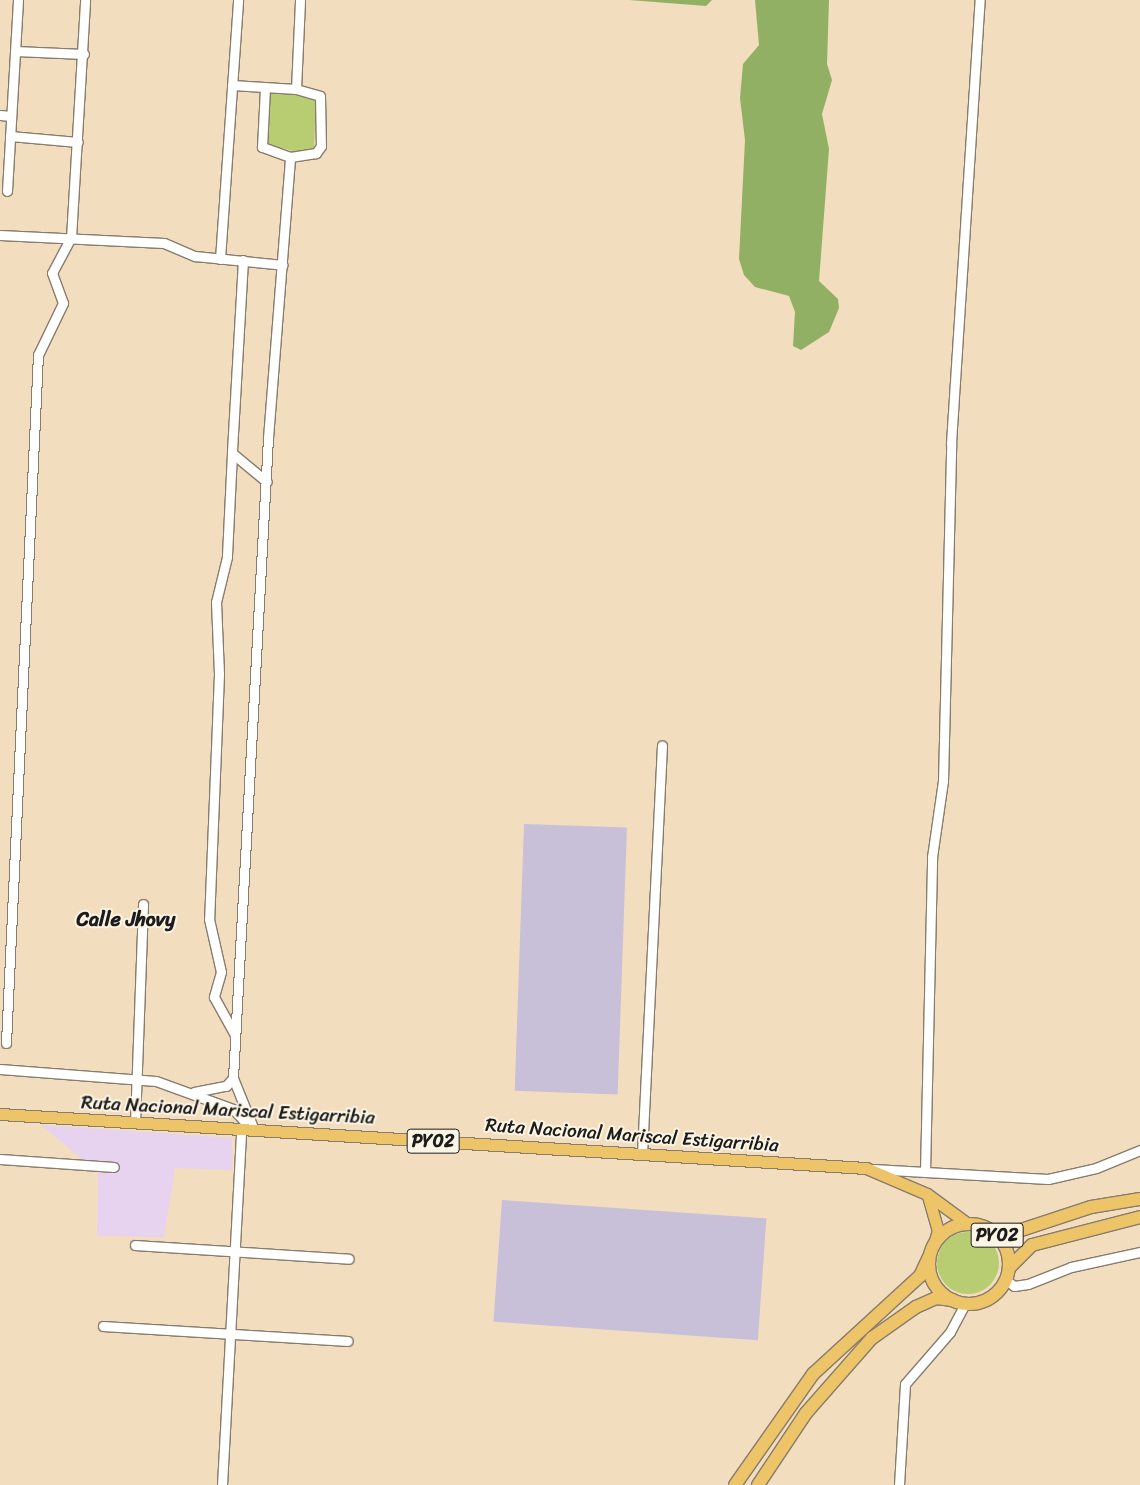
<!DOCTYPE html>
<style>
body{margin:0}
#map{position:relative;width:1140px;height:1485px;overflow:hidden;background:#f2ddbe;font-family:Sriracha,sans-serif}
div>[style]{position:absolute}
.built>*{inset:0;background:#e7d2ef}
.industrial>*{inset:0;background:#c8bfd8;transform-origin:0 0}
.green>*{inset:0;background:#b8cd71}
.round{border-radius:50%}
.forest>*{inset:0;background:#92b063}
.roads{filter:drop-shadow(1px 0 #877c6d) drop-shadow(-1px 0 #877c6d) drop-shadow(0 1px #877c6d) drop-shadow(0 -1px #877c6d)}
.minor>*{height:9px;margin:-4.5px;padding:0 4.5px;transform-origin:4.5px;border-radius:4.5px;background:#fff}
.major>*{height:11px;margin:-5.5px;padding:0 5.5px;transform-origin:5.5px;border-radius:5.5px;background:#eec469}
.highway>*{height:12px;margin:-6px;padding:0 6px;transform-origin:6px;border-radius:6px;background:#eec469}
.highway>.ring{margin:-6px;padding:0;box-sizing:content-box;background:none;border:12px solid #eec469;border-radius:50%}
span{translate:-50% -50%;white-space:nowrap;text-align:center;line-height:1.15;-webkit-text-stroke:4px #fcf5e5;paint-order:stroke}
.shield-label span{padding:1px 4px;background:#fcf5e5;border:1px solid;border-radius:4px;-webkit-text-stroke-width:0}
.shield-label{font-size:18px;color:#1c1c1c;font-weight:700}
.street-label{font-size:19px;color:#1c1c1c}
.neighbourhood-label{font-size:20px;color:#1c1c1c;font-weight:700}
</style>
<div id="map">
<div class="built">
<i style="clip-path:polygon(41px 1125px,232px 1138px,232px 1170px,175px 1168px,164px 1237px,97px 1236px,98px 1172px)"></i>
</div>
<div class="industrial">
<i style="left:524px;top:824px;width:103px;height:267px;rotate:2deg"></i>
<i style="left:502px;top:1200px;width:265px;height:122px;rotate:4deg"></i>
</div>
<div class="green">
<i style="clip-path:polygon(274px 91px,316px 97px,314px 150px,305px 154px,266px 144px,269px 94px)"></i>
<i class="round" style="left:937px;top:1232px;width:62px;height:62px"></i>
</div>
<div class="forest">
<i style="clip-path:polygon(629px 0,712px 0,706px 6px)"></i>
<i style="clip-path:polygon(755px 0,829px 0,827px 64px,832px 80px,822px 114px,829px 149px,819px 281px,838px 299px,839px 308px,829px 332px,801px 350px,793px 346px,795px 312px,789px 296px,755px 287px,744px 275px,739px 259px,745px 140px,740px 98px,743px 64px,759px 45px)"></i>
</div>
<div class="roads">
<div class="minor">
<i style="left:15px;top:51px;width:69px;rotate:2.5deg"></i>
<i style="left:232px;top:85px;width:64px;rotate:3.6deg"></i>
<i style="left:296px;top:89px;width:25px;rotate:16deg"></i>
<i style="left:320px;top:96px;width:50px;rotate:88.9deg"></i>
<i style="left:321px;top:146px;width:9px;rotate:126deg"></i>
<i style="left:316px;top:153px;width:26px;rotate:171deg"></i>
<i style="left:290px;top:157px;width:30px;rotate:-160deg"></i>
<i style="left:262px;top:147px;width:59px;rotate:-87.1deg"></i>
<i style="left:296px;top:89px;width:89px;rotate:-87.4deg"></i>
<i style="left:0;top:115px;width:11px;rotate:5deg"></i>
<i style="left:10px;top:136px;width:68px;rotate:5deg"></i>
<i style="left:7px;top:191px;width:191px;rotate:-86.7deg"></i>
<i style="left:0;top:235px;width:164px;rotate:2.8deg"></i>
<i style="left:164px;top:243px;width:34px;rotate:23deg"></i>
<i style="left:195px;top:256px;width:88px;rotate:5.8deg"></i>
<i style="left:220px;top:259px;width:260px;rotate:-86deg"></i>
<i style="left:243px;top:260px;width:193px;rotate:93.3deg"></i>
<i style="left:232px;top:453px;width:45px;rotate:39.6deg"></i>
<i style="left:232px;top:453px;width:104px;rotate:92.8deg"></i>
<i style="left:227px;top:557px;width:46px;rotate:103.7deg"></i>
<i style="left:216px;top:602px;width:72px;rotate:87.6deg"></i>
<i style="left:219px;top:674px;width:245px;rotate:92.3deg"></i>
<i style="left:209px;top:919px;width:54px;rotate:77.2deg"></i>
<i style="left:221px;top:972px;width:26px;rotate:106deg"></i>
<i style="left:214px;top:997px;width:43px;rotate:61.1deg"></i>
<i style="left:6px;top:1043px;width:689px;rotate:-87.34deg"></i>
<i style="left:38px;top:355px;width:58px;rotate:-64.3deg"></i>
<i style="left:63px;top:303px;width:32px;rotate:-110deg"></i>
<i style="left:52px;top:273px;width:40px;rotate:-62deg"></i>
<i style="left:71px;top:238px;width:238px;rotate:-86.6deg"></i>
<i style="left:0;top:1069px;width:156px;rotate:4.4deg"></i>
<i style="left:156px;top:1081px;width:82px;rotate:20deg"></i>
<i style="left:233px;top:1109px;width:22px;rotate:47deg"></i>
<i style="left:194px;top:1092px;width:33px;rotate:-11deg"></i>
<i style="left:226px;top:1086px;width:11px;rotate:-49deg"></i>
<i style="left:135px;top:1123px;width:219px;rotate:-87.9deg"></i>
<i style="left:254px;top:1130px;width:56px;rotate:-112deg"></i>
<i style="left:233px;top:1078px;width:641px;rotate:-86.87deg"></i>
<i style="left:268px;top:438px;width:282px;rotate:-85.5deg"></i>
<i style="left:642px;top:1154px;width:409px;rotate:-87.2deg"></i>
<i style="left:0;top:1159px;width:114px;rotate:4deg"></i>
<i style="left:873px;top:1169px;width:175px;rotate:3.3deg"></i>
<i style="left:1048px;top:1179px;width:49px;rotate:-12.9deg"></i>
<i style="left:1096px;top:1168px;width:48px;rotate:-22.2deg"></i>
<i style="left:925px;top:1172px;width:315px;rotate:-88.7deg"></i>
<i style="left:932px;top:857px;width:77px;rotate:-81.8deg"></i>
<i style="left:943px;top:781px;width:338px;rotate:-88.6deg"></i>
<i style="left:951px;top:443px;width:444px;rotate:-86.3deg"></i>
<i style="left:135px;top:1245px;width:214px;rotate:3.7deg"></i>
<i style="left:1006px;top:1280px;width:10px;rotate:37deg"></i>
<i style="left:1014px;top:1286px;width:14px;rotate:-8deg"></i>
<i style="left:1028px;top:1284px;width:46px;rotate:-21.6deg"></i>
<i style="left:1071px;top:1267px;width:71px;rotate:-12.3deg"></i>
<i style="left:103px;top:1326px;width:245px;rotate:3.5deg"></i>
<i style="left:222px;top:1485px;width:357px;rotate:-86.9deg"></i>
<i style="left:899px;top:1485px;width:101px;rotate:-86.6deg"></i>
<i style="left:905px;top:1384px;width:69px;rotate:-49.1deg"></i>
<i style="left:950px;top:1332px;width:32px;rotate:-62deg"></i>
</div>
<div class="major">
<i style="left:0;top:1114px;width:868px;rotate:3.57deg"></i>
<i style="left:866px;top:1168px;width:66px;rotate:23.1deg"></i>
<i style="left:927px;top:1194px;width:51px;rotate:36.2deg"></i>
<i style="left:928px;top:1196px;width:35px;rotate:74deg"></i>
<i style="left:938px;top:1230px;width:15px;rotate:106deg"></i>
</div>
<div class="highway">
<i class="ring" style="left:929px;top:1224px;width:68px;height:68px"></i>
<i style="left:994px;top:1232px;width:21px"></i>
<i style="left:1015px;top:1232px;width:80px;rotate:-18.2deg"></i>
<i style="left:1091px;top:1207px;width:50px;rotate:-9.3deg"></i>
<i style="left:1010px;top:1267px;width:31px;rotate:-45deg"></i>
<i style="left:1032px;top:1245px;width:112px;rotate:-14.5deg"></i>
<i style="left:735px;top:1485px;width:136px;rotate:-54.9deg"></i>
<i style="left:813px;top:1374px;width:145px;rotate:-42.5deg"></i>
<i style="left:920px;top:1276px;width:21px;rotate:-65deg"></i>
<i style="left:758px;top:1485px;width:87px;rotate:-56.3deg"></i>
<i style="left:806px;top:1413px;width:100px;rotate:-48.7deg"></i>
<i style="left:872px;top:1338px;width:54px;rotate:-35.2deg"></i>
<i style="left:916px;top:1307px;width:22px;rotate:-24deg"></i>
<i style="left:936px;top:1298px;width:17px;rotate:7deg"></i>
</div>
</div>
<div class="shield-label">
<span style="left:433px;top:1141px">PY02</span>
<span style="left:997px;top:1235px">PY02</span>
</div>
<div class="street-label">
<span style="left:228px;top:1110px;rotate:3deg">Ruta Nacional Mariscal Estigarribia</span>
<span style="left:632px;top:1135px;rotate:4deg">Ruta Nacional Mariscal Estigarribia</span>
</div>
<div class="neighbourhood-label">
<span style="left:126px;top:919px">Calle Jhovy</span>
</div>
</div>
